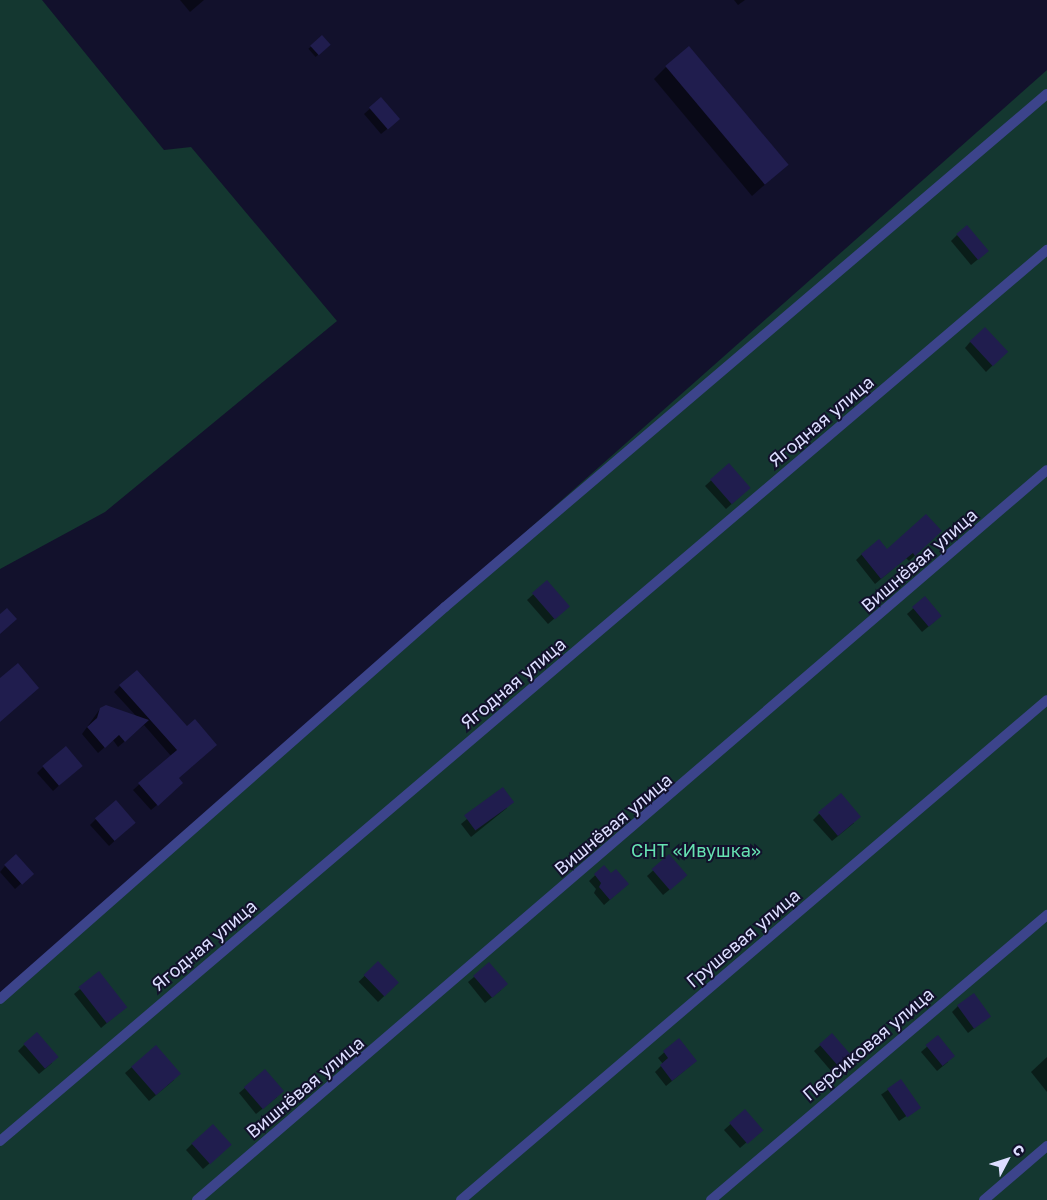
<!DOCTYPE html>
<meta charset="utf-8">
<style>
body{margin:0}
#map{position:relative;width:1047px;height:1200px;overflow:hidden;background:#12112c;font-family:"Golos Text",sans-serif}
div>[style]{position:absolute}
.green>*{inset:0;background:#143730}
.shadow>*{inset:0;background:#0007;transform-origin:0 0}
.building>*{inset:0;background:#201d4e;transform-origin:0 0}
.minor>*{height:10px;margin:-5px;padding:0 5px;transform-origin:5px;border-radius:5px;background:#3c448b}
span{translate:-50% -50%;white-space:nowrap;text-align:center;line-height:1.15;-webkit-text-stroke:4px #12112c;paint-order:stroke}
.street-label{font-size:18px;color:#dddeff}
.park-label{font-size:18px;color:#66e2b1}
.north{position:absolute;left:982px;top:1135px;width:50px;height:50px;-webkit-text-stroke:4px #12112c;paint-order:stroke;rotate:50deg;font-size:14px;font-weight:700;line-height:20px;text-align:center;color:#dddeff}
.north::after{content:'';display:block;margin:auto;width:18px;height:22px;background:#dddeff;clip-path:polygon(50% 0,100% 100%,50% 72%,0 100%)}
</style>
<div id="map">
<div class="green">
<i style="clip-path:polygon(0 0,42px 0,164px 150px,191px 147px,337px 321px,105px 512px,0 569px)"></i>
<i style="clip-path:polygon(1047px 70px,1047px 1200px,0 1200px,0 998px)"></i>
</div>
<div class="shadow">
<i style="clip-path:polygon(180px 0,204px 0,190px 12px)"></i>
<i style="clip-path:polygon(734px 0,745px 0,738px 5px)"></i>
<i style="left:322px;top:37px;width:11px;height:18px;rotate:49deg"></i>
<i style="clip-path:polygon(666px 67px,787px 165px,752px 196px,654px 79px)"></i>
<i style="clip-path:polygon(381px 99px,392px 125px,381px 134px,364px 114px)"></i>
<i style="clip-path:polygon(957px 235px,982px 256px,971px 265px,951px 241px)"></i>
<i style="clip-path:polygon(970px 342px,1006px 352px,986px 372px,965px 348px)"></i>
<i style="clip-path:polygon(729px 464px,744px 493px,726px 509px,705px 486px)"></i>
<i style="clip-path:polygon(935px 537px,909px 561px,906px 558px,875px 584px,856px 560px,862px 554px,887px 551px)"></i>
<i style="clip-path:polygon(547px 582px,562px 612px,548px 624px,527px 600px)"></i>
<i style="clip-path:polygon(925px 598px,935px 621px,922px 632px,907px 614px)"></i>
<i style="clip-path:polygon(120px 686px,187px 728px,176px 789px,151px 810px,133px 790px,171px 756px,144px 725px,118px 747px,113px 740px,98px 753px,82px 734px,100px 709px,137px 717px,114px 692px)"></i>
<i style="clip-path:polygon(43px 767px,75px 771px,53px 791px,37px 773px)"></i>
<i style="clip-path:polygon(503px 789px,507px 808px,471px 837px,461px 824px)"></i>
<i style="clip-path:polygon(819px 814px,854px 823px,832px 841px,813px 820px)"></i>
<i style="clip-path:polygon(96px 819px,129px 828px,109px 846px,90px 825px)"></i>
<i style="clip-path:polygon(669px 856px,680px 881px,663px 895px,647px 876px)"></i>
<i style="clip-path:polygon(5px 866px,26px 879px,15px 889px,0 872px)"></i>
<i style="clip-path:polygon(604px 867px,621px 890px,604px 905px,594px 893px,596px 889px,589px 881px)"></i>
<i style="left:378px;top:963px;width:28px;height:27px;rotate:46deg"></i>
<i style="clip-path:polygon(474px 977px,501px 990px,485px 1003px,468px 982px)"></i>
<i style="clip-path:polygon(80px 989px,120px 1012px,101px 1028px,74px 994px)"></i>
<i style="clip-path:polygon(958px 1006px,990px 1016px,968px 1033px,952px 1012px)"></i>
<i style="clip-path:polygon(832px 1035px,844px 1061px,832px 1072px,814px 1051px)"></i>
<i style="clip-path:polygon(938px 1037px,948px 1062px,937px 1071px,921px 1052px)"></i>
<i style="clip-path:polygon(678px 1040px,690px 1066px,666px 1086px,655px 1072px,663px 1064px,658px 1058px)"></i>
<i style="clip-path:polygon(24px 1045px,52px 1063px,39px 1074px,18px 1051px)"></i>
<i style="clip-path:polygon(155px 1047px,174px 1080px,149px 1101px,125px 1073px)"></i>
<i style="clip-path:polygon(1047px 1057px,1047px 1092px,1031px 1072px)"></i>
<i style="clip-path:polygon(265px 1071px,277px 1097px,256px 1114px,239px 1093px)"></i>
<i style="left:901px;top:1081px;width:32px;height:24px;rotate:56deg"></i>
<i style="clip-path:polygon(745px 1111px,755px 1135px,740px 1148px,724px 1130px)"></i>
<i style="clip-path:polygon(192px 1144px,224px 1151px,203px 1169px,186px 1150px)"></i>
</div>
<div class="building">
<i style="left:322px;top:35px;width:13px;height:16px;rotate:48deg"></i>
<i style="left:689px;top:46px;width:155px;height:31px;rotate:50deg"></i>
<i style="left:381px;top:97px;width:29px;height:16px;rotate:49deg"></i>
<i style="left:967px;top:225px;width:34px;height:14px;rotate:50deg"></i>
<i style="left:985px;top:327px;width:34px;height:21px;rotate:47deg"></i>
<i style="left:729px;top:463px;width:33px;height:25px;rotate:49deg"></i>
<i style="clip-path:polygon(926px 514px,942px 531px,915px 556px,913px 553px,881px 579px,861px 554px,879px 539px,887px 549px)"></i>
<i style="left:547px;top:580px;width:35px;height:20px;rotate:49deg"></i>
<i style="left:925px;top:596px;width:26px;height:17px;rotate:50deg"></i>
<i style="clip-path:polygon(7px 608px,17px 619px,0 634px,0 614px)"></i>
<i style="clip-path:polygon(18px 663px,39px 688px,0 722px,0 678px)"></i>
<i style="clip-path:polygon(137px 670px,187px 726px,195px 719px,217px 745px,179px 778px,183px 783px,158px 806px,138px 783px,177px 750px,119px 685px)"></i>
<i style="clip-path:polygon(106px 705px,149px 720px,125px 742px,119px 735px,105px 748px,87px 727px,97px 718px,100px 708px)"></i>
<i style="left:66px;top:746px;width:26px;height:31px;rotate:50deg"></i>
<i style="left:503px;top:787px;width:19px;height:48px;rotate:54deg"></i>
<i style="left:841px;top:793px;width:31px;height:30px;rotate:50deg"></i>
<i style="left:116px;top:800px;width:30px;height:28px;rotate:49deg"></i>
<i style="left:16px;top:854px;width:27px;height:16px;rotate:48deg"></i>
<i style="left:669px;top:854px;width:28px;height:23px;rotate:49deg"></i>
<i style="clip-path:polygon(604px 865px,611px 873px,616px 869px,629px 884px,610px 900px,599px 887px,601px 883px,594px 874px)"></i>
<i style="left:378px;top:961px;width:30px;height:20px;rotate:46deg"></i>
<i style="left:489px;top:962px;width:29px;height:21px;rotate:49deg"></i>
<i style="left:99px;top:971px;width:46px;height:26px;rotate:52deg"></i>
<i style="left:974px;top:993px;width:29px;height:21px;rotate:54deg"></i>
<i style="left:37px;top:1032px;width:33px;height:18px;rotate:49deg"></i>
<i style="left:832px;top:1033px;width:30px;height:17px;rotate:49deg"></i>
<i style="left:938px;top:1035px;width:27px;height:16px;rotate:51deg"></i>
<i style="clip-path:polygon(679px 1038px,697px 1061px,672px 1081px,660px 1065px,668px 1058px,663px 1051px)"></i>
<i style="left:156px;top:1045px;width:38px;height:33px;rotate:49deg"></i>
<i style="left:265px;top:1069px;width:29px;height:28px;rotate:49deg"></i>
<i style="left:901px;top:1079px;width:35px;height:17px;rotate:55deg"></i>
<i style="left:745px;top:1109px;width:28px;height:21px;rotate:49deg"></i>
<i style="left:213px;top:1124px;width:28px;height:29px;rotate:48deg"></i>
</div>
<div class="minor">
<i style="left:0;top:999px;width:593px;rotate:-41.38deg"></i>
<i style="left:445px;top:607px;width:791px;rotate:-40.44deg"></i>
<i style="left:0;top:1141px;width:1375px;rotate:-40.4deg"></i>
<i style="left:197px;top:1200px;width:1120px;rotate:-40.66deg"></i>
<i style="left:461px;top:1200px;width:770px;rotate:-40.47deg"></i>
<i style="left:711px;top:1200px;width:441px;rotate:-40.3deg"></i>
<i style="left:984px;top:1200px;width:83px;rotate:-40.6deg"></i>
</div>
<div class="street-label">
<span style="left:821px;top:421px;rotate:-40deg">Ягодная улица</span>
<span style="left:919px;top:560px;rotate:-41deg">Вишнёвая улица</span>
<span style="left:513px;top:683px;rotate:-40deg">Ягодная улица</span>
<span style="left:613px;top:824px;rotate:-40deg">Вишнёвая улица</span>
<span style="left:743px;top:938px;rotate:-40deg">Грушевая улица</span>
<span style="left:204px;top:945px;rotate:-40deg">Ягодная улица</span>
<span style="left:868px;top:1044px;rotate:-40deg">Персиковая улица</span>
<span style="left:305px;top:1087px;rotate:-40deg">Вишнёвая улица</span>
</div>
<div class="park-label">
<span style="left:696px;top:850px">СНТ «Ивушка»</span>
</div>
<div class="north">С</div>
</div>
